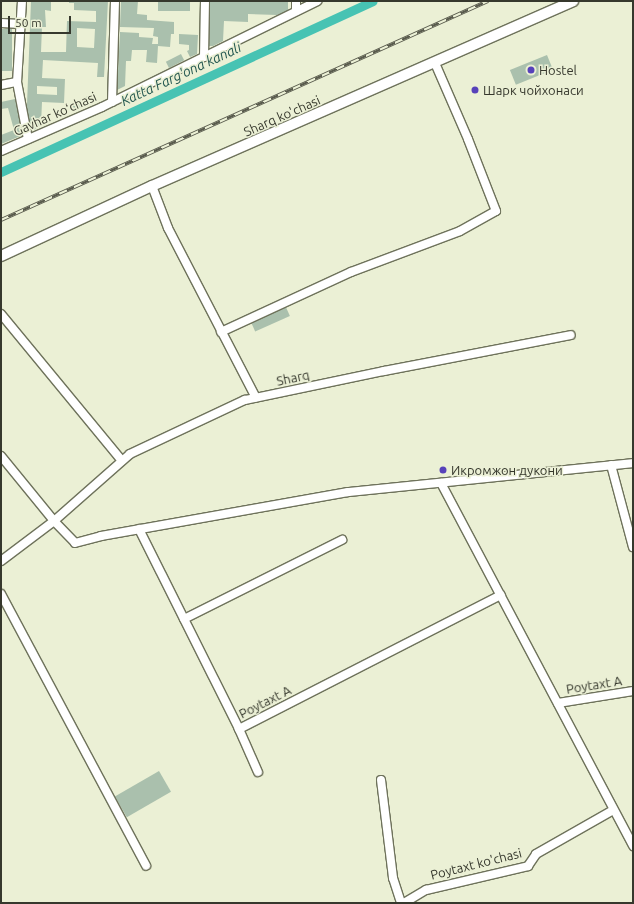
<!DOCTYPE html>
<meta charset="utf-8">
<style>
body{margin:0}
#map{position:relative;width:634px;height:904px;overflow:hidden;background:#ebf0d5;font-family:Ubuntu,sans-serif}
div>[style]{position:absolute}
.canal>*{height:9px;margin:-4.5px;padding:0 4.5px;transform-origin:4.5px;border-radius:4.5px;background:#47c3b3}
.building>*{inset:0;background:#aac0ad;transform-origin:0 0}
.roads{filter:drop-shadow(1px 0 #6e725b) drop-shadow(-1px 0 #6e725b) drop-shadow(0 1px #6e725b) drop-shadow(0 -1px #6e725b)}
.minor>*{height:8px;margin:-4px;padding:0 4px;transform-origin:4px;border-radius:4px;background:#fff}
.major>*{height:10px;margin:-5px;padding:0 5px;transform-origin:5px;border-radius:5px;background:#fff}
.rail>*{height:4px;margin-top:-2px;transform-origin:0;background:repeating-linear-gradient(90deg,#ebf0d5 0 8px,#585a4c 0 16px);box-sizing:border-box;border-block:1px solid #585a4c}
.dots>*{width:11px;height:11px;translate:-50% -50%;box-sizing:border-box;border:2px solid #ebf0d5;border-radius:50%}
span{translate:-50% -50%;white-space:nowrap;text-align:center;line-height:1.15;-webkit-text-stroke:3px #ebf0d5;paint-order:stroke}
.poi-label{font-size:13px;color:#36382d}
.left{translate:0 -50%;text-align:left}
.street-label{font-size:13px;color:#36382d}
.water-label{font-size:14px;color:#235750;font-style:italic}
.frame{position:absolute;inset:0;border:2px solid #36382d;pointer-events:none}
.scale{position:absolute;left:8px;top:16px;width:63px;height:18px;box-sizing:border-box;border:2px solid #36382d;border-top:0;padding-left:5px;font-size:12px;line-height:14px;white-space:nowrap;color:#36382d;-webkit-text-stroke:3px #ebf0d5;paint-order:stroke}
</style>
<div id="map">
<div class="canal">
<i style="left:1px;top:172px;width:409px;rotate:-24.7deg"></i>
</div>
<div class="building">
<i style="clip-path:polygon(evenodd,31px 1px,51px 2px,51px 11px,45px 10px,46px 27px,42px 27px,41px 52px,66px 52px,67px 21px,96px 22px,96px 11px,74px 10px,74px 3px,69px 3px,69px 1px,108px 1px,104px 77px,97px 77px,98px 63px,43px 60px,42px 78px,65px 79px,64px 103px,42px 102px,41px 125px,34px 130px,26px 130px,31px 1px,77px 28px,95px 29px,94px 48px,77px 47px,77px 28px,31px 1px,37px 86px,57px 87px,57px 95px,37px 94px,37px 86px)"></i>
<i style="clip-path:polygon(121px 1px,138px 1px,137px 14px,147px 15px,147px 20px,174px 22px,174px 34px,171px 34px,170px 47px,158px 46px,157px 63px,146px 62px,147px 50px,132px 50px,131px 61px,126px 61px,125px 86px,117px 90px,120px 32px,139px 33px,139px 37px,153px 38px,152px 44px,158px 44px,158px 37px,153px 36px,154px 28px,120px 27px)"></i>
<i style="left:158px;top:1px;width:32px;height:10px"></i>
<i style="clip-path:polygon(210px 1px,288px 1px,288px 12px,277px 15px,248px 14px,248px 22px,224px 21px,223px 41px,213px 46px,209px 46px)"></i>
<i style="left:1px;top:29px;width:11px;height:42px"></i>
<i style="clip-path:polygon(179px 34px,198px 35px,197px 54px,190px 57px,187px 51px,189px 50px,189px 45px,179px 44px)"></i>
<i style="left:181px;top:54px;width:7px;height:17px;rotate:63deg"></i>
<i style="left:547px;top:55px;width:16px;height:40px;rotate:68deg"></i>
<i style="left:88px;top:96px;width:7px;height:18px;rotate:63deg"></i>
<i style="clip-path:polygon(15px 99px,23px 135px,1px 144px,1px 135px,14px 130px,8px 108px,1px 109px,1px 102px)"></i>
<i style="left:285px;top:305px;width:12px;height:38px;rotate:66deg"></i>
<i style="left:159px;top:771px;width:24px;height:51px;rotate:60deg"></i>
</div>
<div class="roads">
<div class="minor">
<i style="left:22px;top:1px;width:81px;rotate:93.5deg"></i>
<i style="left:17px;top:82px;width:58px;rotate:79.1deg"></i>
<i style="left:296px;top:11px;width:10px;rotate:-90deg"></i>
<i style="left:1px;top:23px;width:20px;rotate:3deg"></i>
<i style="left:204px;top:57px;width:56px;rotate:-89deg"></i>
<i style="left:1px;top:85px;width:16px;rotate:-11deg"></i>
<i style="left:112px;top:102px;width:101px;rotate:-88.3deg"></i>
<i style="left:1px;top:151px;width:110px;rotate:-23.5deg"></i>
<i style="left:102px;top:107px;width:240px;rotate:-26.2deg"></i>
<i style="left:152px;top:186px;width:45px;rotate:69.1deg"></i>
<i style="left:168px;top:228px;width:191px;rotate:62.6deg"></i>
<i style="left:1px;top:314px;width:190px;rotate:50.5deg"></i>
<i style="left:221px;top:332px;width:143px;rotate:-24.8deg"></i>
<i style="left:351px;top:272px;width:116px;rotate:-20.6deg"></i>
<i style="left:460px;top:231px;width:41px;rotate:-29.1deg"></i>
<i style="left:496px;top:211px;width:77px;rotate:-111.3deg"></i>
<i style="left:468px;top:139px;width:83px;rotate:-113.5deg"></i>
<i style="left:1px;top:456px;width:84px;rotate:50.8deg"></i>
<i style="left:54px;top:521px;width:101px;rotate:-41.4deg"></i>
<i style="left:130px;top:454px;width:127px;rotate:-25.2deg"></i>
<i style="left:245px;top:400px;width:142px;rotate:-11.8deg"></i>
<i style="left:384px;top:371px;width:190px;rotate:-10.9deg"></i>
<i style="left:611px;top:465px;width:85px;rotate:75deg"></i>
<i style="left:441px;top:483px;width:411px;rotate:62.1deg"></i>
<i style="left:139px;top:529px;width:224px;rotate:63.4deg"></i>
<i style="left:239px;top:729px;width:294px;rotate:-27.1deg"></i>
<i style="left:1px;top:561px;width:66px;rotate:-37deg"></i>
<i style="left:54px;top:521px;width:30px;rotate:46deg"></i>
<i style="left:75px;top:543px;width:27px;rotate:-15deg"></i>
<i style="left:101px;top:536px;width:251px;rotate:-10.1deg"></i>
<i style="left:348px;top:492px;width:286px;rotate:-5.8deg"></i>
<i style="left:1px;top:594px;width:308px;rotate:61.9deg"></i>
<i style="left:184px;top:619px;width:177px;rotate:-26.6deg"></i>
<i style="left:558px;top:703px;width:76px;rotate:-9.1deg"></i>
<i style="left:239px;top:729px;width:47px;rotate:66.2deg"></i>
<i style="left:381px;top:780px;width:99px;rotate:83deg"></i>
<i style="left:393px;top:878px;width:26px;rotate:72deg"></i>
<i style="left:404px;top:903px;width:26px;rotate:-31deg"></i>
<i style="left:426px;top:890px;width:105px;rotate:-13.2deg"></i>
<i style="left:528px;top:866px;width:14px;rotate:-56deg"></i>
<i style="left:536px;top:854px;width:89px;rotate:-29.7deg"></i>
</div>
<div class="major">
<i style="left:1px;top:256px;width:166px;rotate:-24.9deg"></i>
<i style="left:152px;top:186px;width:460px;rotate:-23.7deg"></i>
</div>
</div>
<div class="rail">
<i style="left:1px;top:220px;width:534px;rotate:-24.21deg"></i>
</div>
<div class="dots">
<i style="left:531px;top:70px;background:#5742ba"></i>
<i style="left:475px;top:90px;background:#5742ba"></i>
<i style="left:443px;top:470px;background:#5742ba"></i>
</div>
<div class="poi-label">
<span class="left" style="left:539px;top:70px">Hostel</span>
<span class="left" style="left:483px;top:90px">Шарк чойхонаси</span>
<span class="left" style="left:451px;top:470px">Икромжон дукони</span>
</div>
<div class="street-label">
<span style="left:55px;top:114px;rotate:-24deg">Gavhar koʻchasi</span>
<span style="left:282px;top:116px;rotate:-24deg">Sharq ko'chasi</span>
<span style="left:293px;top:378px;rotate:-12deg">Sharq</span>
<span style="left:594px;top:685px;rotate:-9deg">Poytaxt A</span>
<span style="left:265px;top:702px;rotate:-27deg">Poytaxt A</span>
<span style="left:476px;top:864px;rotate:-14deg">Poytaxt ko'chasi</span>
</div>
<div class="water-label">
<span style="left:181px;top:74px;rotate:-25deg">Katta Farg'ona kanali</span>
</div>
<div class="frame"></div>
<div class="scale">50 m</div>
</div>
